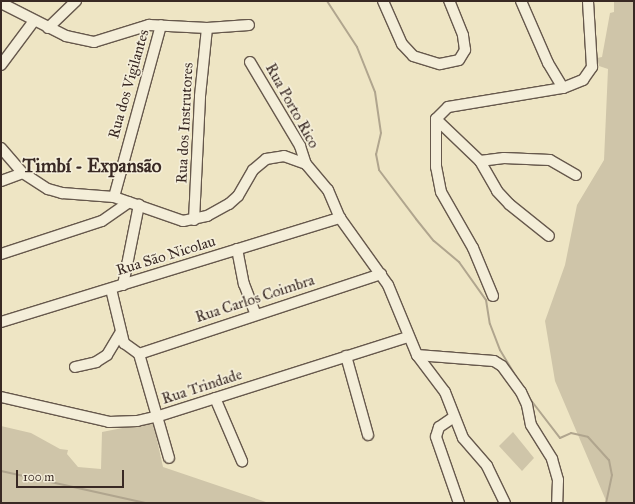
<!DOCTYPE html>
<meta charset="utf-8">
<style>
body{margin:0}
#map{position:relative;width:635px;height:504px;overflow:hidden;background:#eee5c4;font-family:"IM FELL Great Primer",serif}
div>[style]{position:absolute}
.green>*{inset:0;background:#cfc5a9}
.stream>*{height:2px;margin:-1px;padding:0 1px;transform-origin:1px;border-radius:1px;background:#b0a58e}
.roads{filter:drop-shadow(1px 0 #66584c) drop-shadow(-1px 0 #66584c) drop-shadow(0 1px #66584c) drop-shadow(0 -1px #66584c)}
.minor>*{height:10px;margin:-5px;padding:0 5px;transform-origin:5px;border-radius:5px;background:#f4eed9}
span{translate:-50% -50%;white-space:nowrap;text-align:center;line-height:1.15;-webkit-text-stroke:3.5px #f4eed9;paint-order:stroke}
.street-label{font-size:15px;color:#392924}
.district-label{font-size:19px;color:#392924;font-weight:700}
.frame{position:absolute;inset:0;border:2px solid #392924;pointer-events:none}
.scale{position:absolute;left:16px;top:470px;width:108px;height:18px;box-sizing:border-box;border:2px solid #392924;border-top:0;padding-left:5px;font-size:12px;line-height:14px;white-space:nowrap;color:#392924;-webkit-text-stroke:3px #f4eed9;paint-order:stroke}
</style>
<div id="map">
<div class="green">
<i style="clip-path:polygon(614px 1px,634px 1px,634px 503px,607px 503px,555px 381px,545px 321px,565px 265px,577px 205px,604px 160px,608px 69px,599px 66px,597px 58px,602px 57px,610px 13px,614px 12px)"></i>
<i style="clip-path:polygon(153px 422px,163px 467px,269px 503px,1px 503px,1px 426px,31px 433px,60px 449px,68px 450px,67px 454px,78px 467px,101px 469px,102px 432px)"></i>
<i style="clip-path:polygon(513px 432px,534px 458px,522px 471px,499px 446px)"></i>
</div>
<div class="stream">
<i style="left:327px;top:1px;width:55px;rotate:56.9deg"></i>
<i style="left:357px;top:47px;width:48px;rotate:68.2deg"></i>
<i style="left:375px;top:92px;width:41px;rotate:81.7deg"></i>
<i style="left:381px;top:133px;width:22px;rotate:103deg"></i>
<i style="left:376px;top:154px;width:16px;rotate:79deg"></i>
<i style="left:379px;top:170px;width:61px;rotate:52.9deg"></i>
<i style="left:416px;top:219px;width:28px;rotate:51deg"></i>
<i style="left:434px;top:241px;width:33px;rotate:40deg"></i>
<i style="left:459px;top:262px;width:47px;rotate:54.6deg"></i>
<i style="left:486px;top:300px;width:24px;rotate:81deg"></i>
<i style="left:490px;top:324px;width:28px;rotate:69deg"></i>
<i style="left:500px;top:350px;width:39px;rotate:59deg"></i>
<i style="left:530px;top:399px;width:49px;rotate:52.4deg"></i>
<i style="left:560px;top:438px;width:12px;rotate:-24deg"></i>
<i style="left:571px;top:433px;width:17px;rotate:13deg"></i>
<i style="left:588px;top:437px;width:31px;rotate:48deg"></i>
<i style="left:609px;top:460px;width:15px;rotate:79deg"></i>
<i style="left:612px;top:475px;width:29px;rotate:102deg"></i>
<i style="left:1px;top:471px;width:148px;rotate:12.5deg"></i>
</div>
<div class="roads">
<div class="minor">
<i style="left:383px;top:1px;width:47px;rotate:66.2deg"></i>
<i style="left:402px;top:44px;width:16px;rotate:47deg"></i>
<i style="left:413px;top:56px;width:28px;rotate:17deg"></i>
<i style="left:440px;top:64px;width:19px;rotate:-12deg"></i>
<i style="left:459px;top:60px;width:12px;rotate:-59deg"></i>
<i style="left:465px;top:50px;width:15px;rotate:-98deg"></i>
<i style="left:463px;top:35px;width:37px;rotate:-112deg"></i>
<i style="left:521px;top:1px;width:68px;rotate:66.5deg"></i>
<i style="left:548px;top:63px;width:29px;rotate:59deg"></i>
<i style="left:1px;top:3px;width:73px;rotate:26.9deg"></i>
<i style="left:66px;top:36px;width:29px;rotate:12deg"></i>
<i style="left:94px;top:42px;width:58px;rotate:-17.2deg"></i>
<i style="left:149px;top:25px;width:58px;rotate:3deg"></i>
<i style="left:207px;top:28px;width:42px;rotate:-4.1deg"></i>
<i style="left:48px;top:28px;width:39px;rotate:-44deg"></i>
<i style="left:250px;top:62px;width:98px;rotate:59.2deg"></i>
<i style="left:300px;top:146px;width:19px;rotate:72deg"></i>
<i style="left:1px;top:65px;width:54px;rotate:-53.3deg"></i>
<i style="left:436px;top:119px;width:61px;rotate:43.7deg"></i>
<i style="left:480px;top:161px;width:34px;rotate:60deg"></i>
<i style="left:497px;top:191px;width:18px;rotate:47deg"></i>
<i style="left:509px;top:204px;width:51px;rotate:38.7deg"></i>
<i style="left:1px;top:148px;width:33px;rotate:49deg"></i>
<i style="left:23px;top:173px;width:30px;rotate:33deg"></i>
<i style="left:48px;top:189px;width:15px;rotate:16deg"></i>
<i style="left:62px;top:193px;width:52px;rotate:4.4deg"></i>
<i style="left:114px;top:197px;width:73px;rotate:19.2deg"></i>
<i style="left:183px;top:221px;width:25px;rotate:-12deg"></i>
<i style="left:207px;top:216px;width:25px;rotate:-29deg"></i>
<i style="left:229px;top:204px;width:12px;rotate:-42deg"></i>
<i style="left:238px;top:196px;width:30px;rotate:-60deg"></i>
<i style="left:253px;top:170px;width:17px;rotate:-40deg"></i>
<i style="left:266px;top:159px;width:18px;rotate:-9deg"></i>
<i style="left:284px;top:156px;width:23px;rotate:20deg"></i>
<i style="left:306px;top:164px;width:34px;rotate:50deg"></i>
<i style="left:328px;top:190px;width:30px;rotate:67deg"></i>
<i style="left:340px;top:218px;width:82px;rotate:54.4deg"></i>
<i style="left:388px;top:285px;width:76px;rotate:67.5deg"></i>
<i style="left:417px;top:355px;width:46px;rotate:52.9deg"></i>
<i style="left:445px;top:392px;width:49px;rotate:68.6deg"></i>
<i style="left:463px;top:438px;width:37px;rotate:49deg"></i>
<i style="left:487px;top:466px;width:41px;rotate:64.1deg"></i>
<i style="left:480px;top:161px;width:24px;rotate:-7deg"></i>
<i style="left:504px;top:158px;width:46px;rotate:2.5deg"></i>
<i style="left:550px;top:160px;width:30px;rotate:30deg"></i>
<i style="left:1px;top:181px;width:23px;rotate:-20deg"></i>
<i style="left:114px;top:197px;width:178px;rotate:-74.7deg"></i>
<i style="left:194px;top:220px;width:124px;rotate:-87.2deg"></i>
<i style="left:200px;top:96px;width:68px;rotate:-84.1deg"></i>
<i style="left:237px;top:249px;width:36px;rotate:79deg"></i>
<i style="left:244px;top:284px;width:33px;rotate:69deg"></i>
<i style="left:1px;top:254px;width:106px;rotate:-18.1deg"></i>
<i style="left:102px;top:221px;width:33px;rotate:-35deg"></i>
<i style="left:123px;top:285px;width:82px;rotate:-78.7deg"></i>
<i style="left:111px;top:289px;width:56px;rotate:76.5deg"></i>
<i style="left:124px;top:343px;width:19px;rotate:36deg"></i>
<i style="left:139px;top:354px;width:108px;rotate:73.9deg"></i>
<i style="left:493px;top:296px;width:52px;rotate:-112.6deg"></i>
<i style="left:473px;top:248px;width:64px;rotate:-119.7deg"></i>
<i style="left:441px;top:192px;width:25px;rotate:-101deg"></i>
<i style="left:436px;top:167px;width:48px;rotate:-90deg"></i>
<i style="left:436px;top:119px;width:17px;rotate:-45deg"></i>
<i style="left:448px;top:107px;width:117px;rotate:-9.4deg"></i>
<i style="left:563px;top:88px;width:22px;rotate:-22deg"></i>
<i style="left:583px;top:80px;width:16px;rotate:-55deg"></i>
<i style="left:592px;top:67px;width:66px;rotate:-93.5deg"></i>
<i style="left:1px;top:322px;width:355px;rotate:-17.1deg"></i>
<i style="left:139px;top:354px;width:255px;rotate:-18.3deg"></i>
<i style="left:417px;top:355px;width:77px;rotate:4.5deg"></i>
<i style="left:494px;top:361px;width:9px;rotate:32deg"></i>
<i style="left:502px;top:366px;width:32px;rotate:54deg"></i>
<i style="left:521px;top:392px;width:14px;rotate:65deg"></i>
<i style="left:527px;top:405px;width:20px;rotate:79deg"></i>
<i style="left:531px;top:425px;width:40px;rotate:58deg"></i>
<i style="left:552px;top:459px;width:22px;rotate:74deg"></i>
<i style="left:558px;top:480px;width:23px;rotate:92deg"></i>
<i style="left:346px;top:356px;width:82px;rotate:74.4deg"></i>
<i style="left:75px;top:367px;width:22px;rotate:-13deg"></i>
<i style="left:96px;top:362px;width:13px;rotate:-32deg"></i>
<i style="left:107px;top:355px;width:27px;rotate:-59deg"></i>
<i style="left:1px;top:397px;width:111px;rotate:13deg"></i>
<i style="left:109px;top:422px;width:28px;rotate:-2deg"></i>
<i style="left:137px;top:421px;width:23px;rotate:-13deg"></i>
<i style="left:159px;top:416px;width:261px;rotate:-17.6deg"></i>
<i style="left:215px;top:398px;width:69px;rotate:66.8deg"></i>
<i style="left:454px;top:417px;width:18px;rotate:146deg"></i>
<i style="left:439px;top:427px;width:10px;rotate:107deg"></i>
<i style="left:436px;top:437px;width:70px;rotate:70.8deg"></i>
</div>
</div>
<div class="street-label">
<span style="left:129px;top:84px;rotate:-74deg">Rua dos Vigilantes</span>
<span style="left:292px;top:106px;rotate:61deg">Rua Porto Rico</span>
<span style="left:185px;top:123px;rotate:-87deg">Rua dos Instrutores</span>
<span style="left:166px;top:256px;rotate:-17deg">Rua São Nicolau</span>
<span style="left:255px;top:299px;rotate:-18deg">Rua Carlos Coimbra</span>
<span style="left:202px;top:387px;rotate:-18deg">Rua Trindade</span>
</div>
<div class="district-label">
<span style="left:92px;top:166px">Timbí - Expansão</span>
</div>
<div class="frame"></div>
<div class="scale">100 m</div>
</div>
